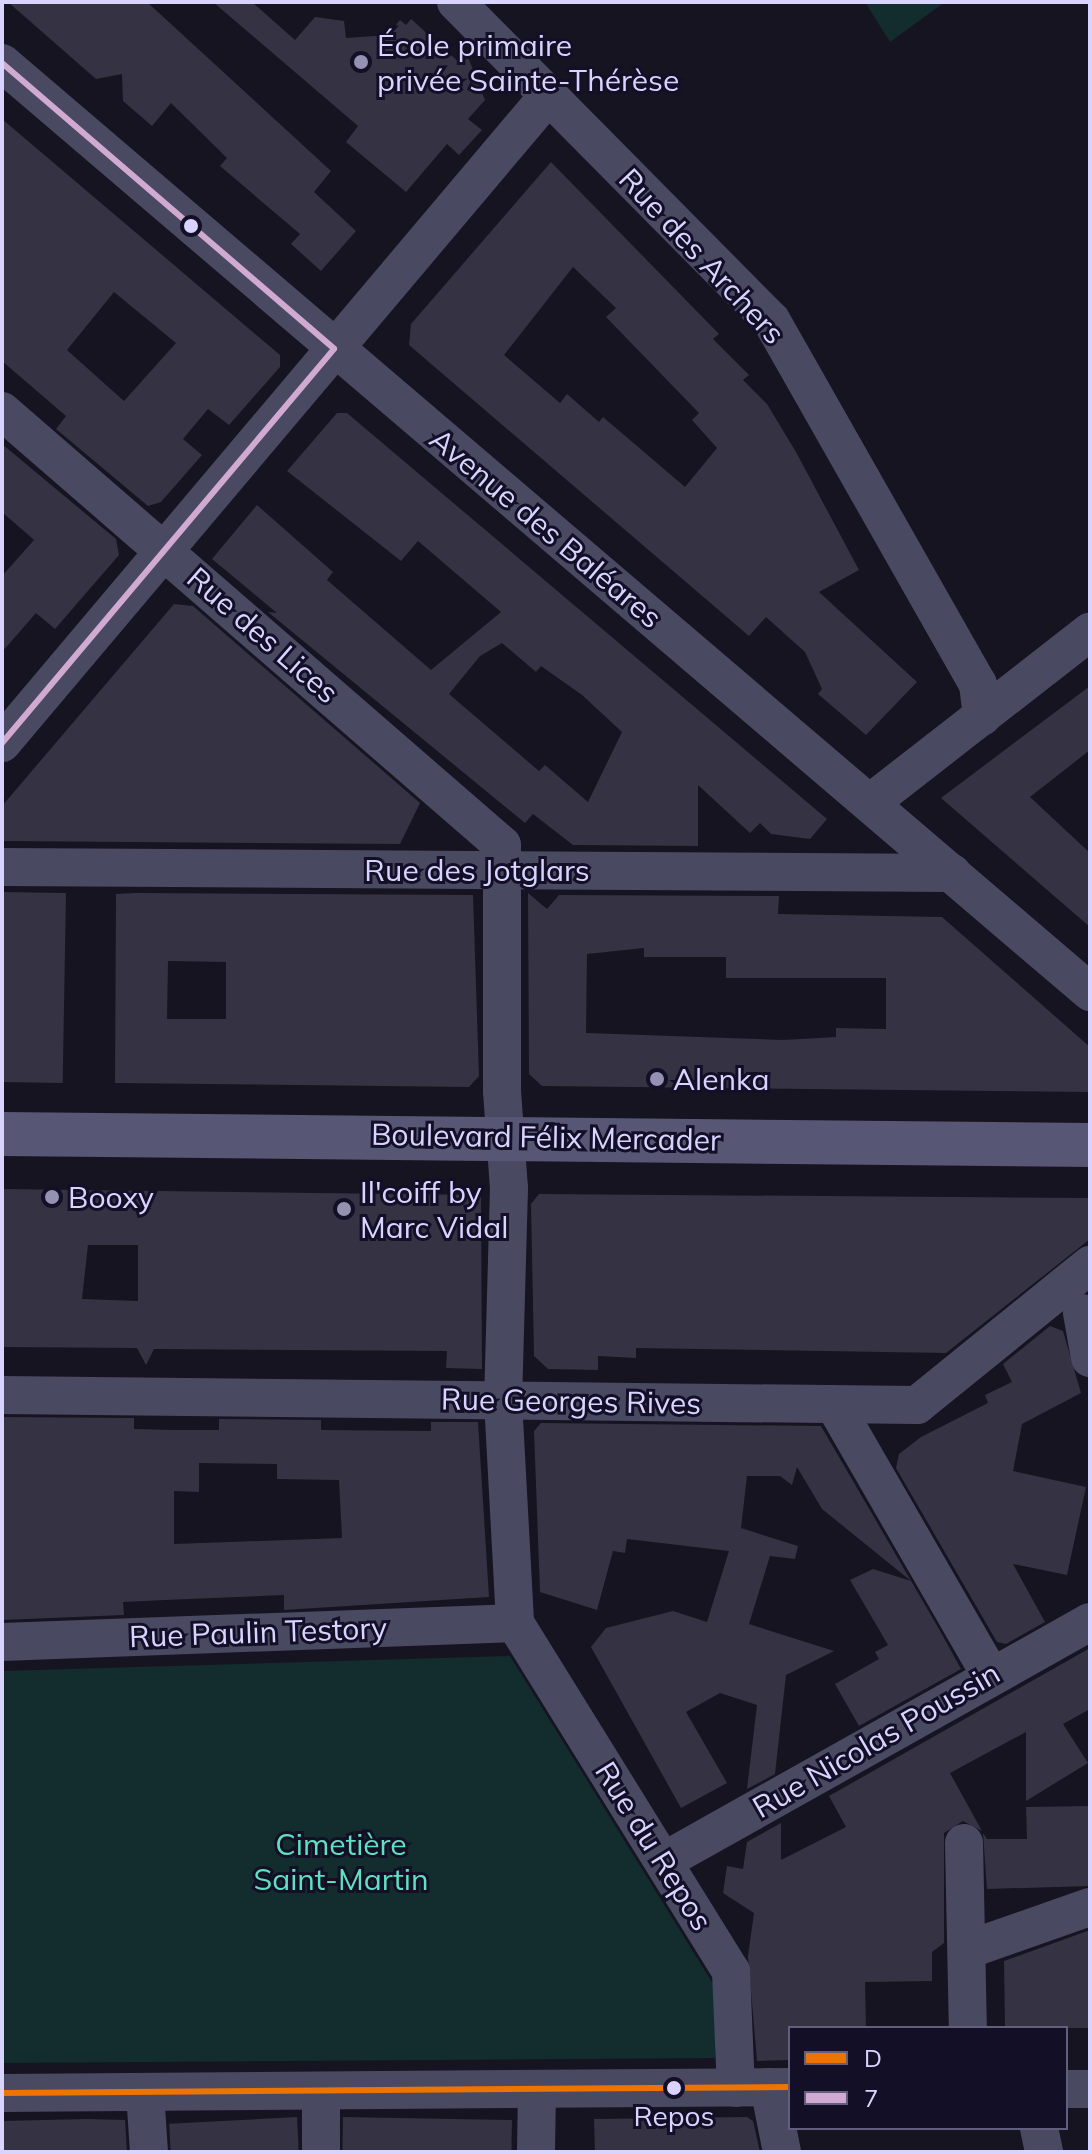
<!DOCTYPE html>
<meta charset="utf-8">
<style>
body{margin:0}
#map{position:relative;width:1092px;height:2154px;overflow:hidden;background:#161421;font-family:Mulish,sans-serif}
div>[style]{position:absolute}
.green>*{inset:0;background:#132c2d}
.building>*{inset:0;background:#343243;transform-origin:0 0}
.street>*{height:38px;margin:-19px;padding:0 19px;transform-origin:19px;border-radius:19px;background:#4a4962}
.secondary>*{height:44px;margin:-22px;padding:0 22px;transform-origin:22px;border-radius:22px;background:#575674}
.bus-1>*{height:6px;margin:-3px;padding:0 3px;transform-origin:3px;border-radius:3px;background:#ed7402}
.bus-2>*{height:6px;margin:-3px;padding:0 3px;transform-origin:3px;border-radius:3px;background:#d0aad0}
.dots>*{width:22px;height:22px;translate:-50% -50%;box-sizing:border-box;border:4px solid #130f26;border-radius:50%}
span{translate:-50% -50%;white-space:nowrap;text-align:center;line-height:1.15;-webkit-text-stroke:6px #130f26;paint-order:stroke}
.bus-label{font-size:28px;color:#d9d4ff}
.poi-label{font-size:30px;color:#d9d4ff}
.left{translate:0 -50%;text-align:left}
.street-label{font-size:30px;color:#d9d4ff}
.park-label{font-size:30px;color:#5fe0c0}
.frame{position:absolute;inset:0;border:4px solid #d9d4ff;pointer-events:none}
.legend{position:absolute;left:788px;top:2026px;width:280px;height:104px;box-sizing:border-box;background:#130f26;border:2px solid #625e7d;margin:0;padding:10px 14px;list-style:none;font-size:24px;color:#d9d4ff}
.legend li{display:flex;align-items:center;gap:16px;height:40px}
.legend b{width:40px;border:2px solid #625e7d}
</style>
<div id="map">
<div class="green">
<i style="clip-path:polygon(865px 2px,945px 2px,890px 42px)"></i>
<i style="clip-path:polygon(510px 1656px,715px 1987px,715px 2058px,2px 2063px,2px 1671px)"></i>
</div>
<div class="building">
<i style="clip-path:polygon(8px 2px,147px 2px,331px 171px,314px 192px,356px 231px,321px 271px,291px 244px,300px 234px,220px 166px,227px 158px,171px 103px,152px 126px,123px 101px,122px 74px,96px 79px)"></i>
<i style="clip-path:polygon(213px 2px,252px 2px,295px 40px,315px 17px,344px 21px,346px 38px,388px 35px,400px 20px,406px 25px,411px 19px,461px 64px,468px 57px,485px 100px,468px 119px,482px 130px,459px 155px,447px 144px,406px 192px,346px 142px,358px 126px)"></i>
<i style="clip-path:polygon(evenodd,2px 119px,280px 355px,280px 367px,229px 425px,208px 409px,183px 439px,202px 455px,161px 502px,148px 506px,56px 429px,66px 416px,2px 361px,2px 119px,114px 292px,176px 343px,124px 401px,67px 350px,114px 292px)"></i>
<i style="clip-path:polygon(evenodd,551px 162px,719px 334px,713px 339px,749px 375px,743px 380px,767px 404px,796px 452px,859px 570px,819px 592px,917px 682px,866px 735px,818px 694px,822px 689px,805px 652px,766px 617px,749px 636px,409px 345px,411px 324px,551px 162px,573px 267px,616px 308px,606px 317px,699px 413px,692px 420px,717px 448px,685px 487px,603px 417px,599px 422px,567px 394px,560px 403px,504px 355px,573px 267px)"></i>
<i style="clip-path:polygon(evenodd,337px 413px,347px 413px,827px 819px,810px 839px,771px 834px,760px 823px,750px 833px,698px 785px,698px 846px,573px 845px,533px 814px,525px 823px,268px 612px,277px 613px,212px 559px,257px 505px,333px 572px,327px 580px,431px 670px,501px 612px,418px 541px,401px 561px,287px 471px,337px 413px,502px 643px,536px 672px,541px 666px,582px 695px,622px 732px,588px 802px,545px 765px,539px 771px,449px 694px,480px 656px,502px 643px)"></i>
<i style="clip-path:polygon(2px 444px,116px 539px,119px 555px,55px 629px,36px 613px,2px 652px,2px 576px,34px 540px,2px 512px)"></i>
<i style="clip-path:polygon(174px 604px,193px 606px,420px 803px,400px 844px,2px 841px,2px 806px)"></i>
<i style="clip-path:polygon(1090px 686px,1090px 750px,1030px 797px,1090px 853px,1090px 927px,941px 798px)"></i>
<i style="left:2px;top:892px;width:64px;height:190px;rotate:1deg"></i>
<i style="clip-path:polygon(evenodd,136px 893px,473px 895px,479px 1076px,469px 1087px,115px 1083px,116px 894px,136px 893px,168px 961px,226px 962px,226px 1019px,167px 1019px,168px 961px)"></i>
<i style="clip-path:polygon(evenodd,528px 893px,547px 909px,559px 895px,779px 896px,778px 914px,942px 917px,1090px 1047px,1090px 1092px,542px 1086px,529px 1074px,528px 893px,644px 948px,644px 957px,726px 957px,726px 978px,886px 978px,886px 1029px,836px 1028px,836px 1037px,782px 1040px,586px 1033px,587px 954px,644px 948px)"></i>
<i style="clip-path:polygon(evenodd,2px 1189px,481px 1195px,482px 1369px,446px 1368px,447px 1351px,154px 1349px,146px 1365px,137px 1348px,2px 1347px,2px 1189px,88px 1245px,138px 1245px,138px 1301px,82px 1299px,88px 1245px)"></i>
<i style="clip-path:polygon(539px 1194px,1090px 1198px,1090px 1239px,946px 1353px,636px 1348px,636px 1358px,598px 1356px,598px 1370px,548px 1369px,534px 1356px,531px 1204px)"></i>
<i style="clip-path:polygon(1050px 1326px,1063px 1331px,1081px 1393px,1022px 1424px,1013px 1471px,1086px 1487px,1067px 1575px,1013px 1564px,1045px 1622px,1006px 1644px,997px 1642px,896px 1468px,899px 1454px,921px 1437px,988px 1403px,985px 1395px,1012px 1382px,1003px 1364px)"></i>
<i style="clip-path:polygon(evenodd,2px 1417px,134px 1418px,134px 1429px,174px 1430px,219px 1430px,219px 1419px,321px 1420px,321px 1430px,431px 1431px,431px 1422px,478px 1422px,489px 1597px,284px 1610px,284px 1595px,165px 1600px,123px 1602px,124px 1615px,2px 1620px,2px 1417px,199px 1463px,277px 1464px,277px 1479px,339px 1480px,342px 1538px,174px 1544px,174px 1491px,199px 1492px,199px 1463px)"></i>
<i style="clip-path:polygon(541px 1423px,821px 1426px,939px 1629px,961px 1669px,859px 1726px,835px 1684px,879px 1659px,875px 1652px,888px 1645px,850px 1580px,873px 1569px,911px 1581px,822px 1509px,797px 1467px,792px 1485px,780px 1476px,747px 1476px,741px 1528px,798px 1546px,795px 1559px,770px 1556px,749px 1624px,834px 1651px,786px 1675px,775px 1774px,747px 1789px,757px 1705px,720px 1693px,686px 1712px,727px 1783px,681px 1808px,591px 1647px,606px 1628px,673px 1611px,707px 1622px,729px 1551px,627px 1539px,625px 1553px,613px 1551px,597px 1610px,540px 1592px,534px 1431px)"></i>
<i style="clip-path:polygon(1090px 1648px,1090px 1709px,1063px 1724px,1088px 1763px,1026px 1801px,1026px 1732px,950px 1773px,982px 1831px,963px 1821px,944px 1833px,944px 1943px,932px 1952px,932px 1981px,865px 1982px,866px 2028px,790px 2028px,790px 2060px,757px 2061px,748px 1956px,754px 1913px,723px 1893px,727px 1866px,743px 1869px,747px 1842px,781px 1823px,781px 1860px,846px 1827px,829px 1796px)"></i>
<i style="clip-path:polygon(1090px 1806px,1090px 1886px,987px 1889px,983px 1833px,987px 1839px,1027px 1839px,1026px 1807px)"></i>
<i style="clip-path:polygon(1090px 1930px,1090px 2028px,1005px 2028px,1004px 1961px)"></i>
<i style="left:297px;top:2117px;width:34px;height:128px;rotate:87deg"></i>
<i style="left:343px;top:2117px;width:169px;height:35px;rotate:1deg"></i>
<i style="clip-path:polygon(747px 2117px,753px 2121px,760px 2152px,595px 2152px,594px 2119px)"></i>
<i style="clip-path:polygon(86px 2119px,125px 2120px,127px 2152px,2px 2152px,2px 2121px)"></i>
</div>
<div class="street">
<i style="left:456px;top:2px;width:448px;rotate:45.3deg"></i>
<i style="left:771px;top:320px;width:419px;rotate:60.4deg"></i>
<i style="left:978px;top:684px;width:33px;rotate:83deg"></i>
<i style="left:2px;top:63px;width:1431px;rotate:40.49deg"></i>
<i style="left:2px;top:411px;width:662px;rotate:40.96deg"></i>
<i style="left:502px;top:845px;width:246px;rotate:90deg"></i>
<i style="left:502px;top:1091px;width:97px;rotate:85.9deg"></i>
<i style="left:509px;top:1188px;width:212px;rotate:91.6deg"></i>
<i style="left:503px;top:1400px;width:223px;rotate:86.9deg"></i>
<i style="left:515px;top:1623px;width:410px;rotate:58.2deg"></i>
<i style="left:731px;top:1971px;width:117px;rotate:87.6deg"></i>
<i style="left:2px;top:743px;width:847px;rotate:-49.84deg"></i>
<i style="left:870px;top:803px;width:279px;rotate:-37.9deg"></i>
<i style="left:2px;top:867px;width:950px;rotate:0.36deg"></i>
<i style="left:1082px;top:1313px;width:46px;rotate:79.9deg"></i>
<i style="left:2px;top:1395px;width:915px;rotate:0.63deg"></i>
<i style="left:917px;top:1405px;width:223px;rotate:-39deg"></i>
<i style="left:834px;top:1404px;width:312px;rotate:60deg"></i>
<i style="left:2px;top:1642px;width:513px;rotate:-2.12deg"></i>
<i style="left:964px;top:1843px;width:185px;rotate:88.8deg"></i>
<i style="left:664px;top:1861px;width:488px;rotate:-29.3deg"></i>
<i style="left:967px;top:1950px;width:130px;rotate:-19.3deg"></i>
<i style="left:769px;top:2087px;width:66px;rotate:78.7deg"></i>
<i style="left:1066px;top:2089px;width:24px"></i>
<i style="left:145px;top:2092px;width:60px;rotate:86.2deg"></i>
<i style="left:2px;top:2093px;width:788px;rotate:-0.44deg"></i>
<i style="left:1039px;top:2128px;width:25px;rotate:78deg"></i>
<i style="left:321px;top:2152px;width:58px;rotate:-90deg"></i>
<i style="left:536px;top:2152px;width:62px;rotate:-89.1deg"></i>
</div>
<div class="secondary">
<i style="left:2px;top:1134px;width:1088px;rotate:0.58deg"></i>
</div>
<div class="bus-1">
<i style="left:2px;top:2093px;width:788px;rotate:-0.44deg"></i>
</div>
<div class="bus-2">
<i style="left:2px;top:63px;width:438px;rotate:40.7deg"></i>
<i style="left:2px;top:743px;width:515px;rotate:-49.88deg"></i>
</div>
<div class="dots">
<i style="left:361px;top:62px;background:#9591b1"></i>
<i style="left:191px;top:226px;background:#d9d4ff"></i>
<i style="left:657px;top:1079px;background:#9591b1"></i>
<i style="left:52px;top:1197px;background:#9591b1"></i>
<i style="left:344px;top:1209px;background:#9591b1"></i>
<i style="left:674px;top:2088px;background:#d9d4ff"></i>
</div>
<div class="bus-label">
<span style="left:674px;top:2116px">Repos</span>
</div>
<div class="poi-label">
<span class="left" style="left:377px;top:62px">École primaire<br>privée Sainte-Thérèse</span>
<span class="left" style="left:673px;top:1079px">Alenka</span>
<span class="left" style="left:360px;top:1209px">Il'coiff by<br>Marc Vidal</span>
<span class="left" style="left:68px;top:1197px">Booxy</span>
</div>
<div class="street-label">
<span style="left:702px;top:256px;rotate:47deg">Rue des Archers</span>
<span style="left:546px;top:528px;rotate:40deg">Avenue des Baléares</span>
<span style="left:263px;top:635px;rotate:41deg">Rue des Lices</span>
<span style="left:477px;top:870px">Rue des Jotglars</span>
<span style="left:546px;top:1137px;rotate:1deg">Boulevard Félix Mercader</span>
<span style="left:571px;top:1401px;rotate:1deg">Rue Georges Rives</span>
<span style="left:258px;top:1632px;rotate:-2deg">Rue Paulin Testory</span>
<span style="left:876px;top:1740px;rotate:-30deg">Rue Nicolas Poussin</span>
<span style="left:654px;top:1846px;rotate:58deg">Rue du Repos</span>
</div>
<div class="park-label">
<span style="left:341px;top:1861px">Cimetière<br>Saint-Martin</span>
</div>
<div class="frame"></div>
<ul class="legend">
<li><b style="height:10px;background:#ed7402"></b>D</li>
<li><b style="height:10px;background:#d0aad0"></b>7</li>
</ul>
</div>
